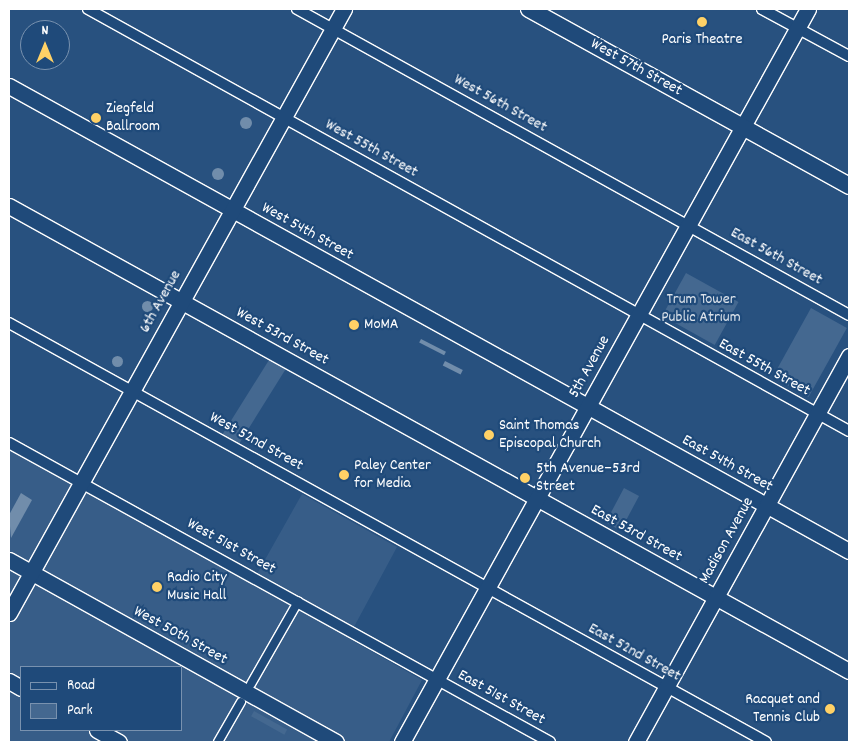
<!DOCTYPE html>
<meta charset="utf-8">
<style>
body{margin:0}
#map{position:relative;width:858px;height:751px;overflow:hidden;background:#28517f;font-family:Dekko,sans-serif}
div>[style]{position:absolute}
.built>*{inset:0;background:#375d88}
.green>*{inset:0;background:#446890;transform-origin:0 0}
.water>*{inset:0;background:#718dab;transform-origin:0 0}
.round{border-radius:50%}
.roads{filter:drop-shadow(1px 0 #fff) drop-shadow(-1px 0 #fff) drop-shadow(0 1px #fff) drop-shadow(0 -1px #fff)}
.pedestrian>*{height:8px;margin:-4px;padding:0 4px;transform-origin:4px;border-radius:4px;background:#1f4a7a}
.minor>*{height:10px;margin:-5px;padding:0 5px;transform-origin:5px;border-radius:5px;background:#1f4a7a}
.secondary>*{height:15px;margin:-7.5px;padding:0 7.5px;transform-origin:7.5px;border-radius:7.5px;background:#1f4a7a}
.primary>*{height:16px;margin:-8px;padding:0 8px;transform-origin:8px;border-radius:8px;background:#1f4a7a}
.dots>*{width:14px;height:14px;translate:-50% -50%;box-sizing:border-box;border:2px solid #1f4a7a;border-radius:50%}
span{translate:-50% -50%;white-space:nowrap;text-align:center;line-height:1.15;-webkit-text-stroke:4.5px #1f4a7a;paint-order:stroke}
.poi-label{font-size:16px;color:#fff}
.left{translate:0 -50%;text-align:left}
.right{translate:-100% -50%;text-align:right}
.street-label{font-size:16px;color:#fff}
.park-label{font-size:16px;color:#dae1e9}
.frame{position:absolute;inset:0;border:10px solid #fff;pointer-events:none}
.legend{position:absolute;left:20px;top:666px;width:162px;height:65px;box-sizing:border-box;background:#1f4a7a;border:1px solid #7992af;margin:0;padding:6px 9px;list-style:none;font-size:15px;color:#fff}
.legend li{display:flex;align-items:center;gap:10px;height:25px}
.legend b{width:25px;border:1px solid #7992af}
.north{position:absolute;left:20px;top:20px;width:50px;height:50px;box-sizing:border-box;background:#1f4a7a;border:1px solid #7992af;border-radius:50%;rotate:0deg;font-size:14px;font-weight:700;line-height:20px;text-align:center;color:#fff}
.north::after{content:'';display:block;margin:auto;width:18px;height:22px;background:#ffd166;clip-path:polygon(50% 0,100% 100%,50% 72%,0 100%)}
</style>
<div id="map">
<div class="built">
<i style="clip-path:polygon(evenodd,9px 446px,121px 512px,123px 509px,253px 581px,302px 494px,397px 547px,348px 638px,422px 680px,389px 742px,9px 742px,9px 446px,21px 667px,181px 667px,181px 730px,21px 730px,21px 667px)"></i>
</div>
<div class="green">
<i style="left:686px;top:273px;width:60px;height:49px;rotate:29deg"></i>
<i style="left:811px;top:308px;width:41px;height:79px;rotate:29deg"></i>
<i style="left:274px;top:352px;width:19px;height:103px;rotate:32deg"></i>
<i style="left:624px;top:488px;width:17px;height:39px;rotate:28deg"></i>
<i style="left:254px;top:711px;width:38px;height:6px;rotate:29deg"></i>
</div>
<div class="water">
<i class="round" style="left:240px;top:117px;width:12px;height:12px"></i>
<i class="round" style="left:212px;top:168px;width:12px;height:12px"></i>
<i class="round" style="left:141.5px;top:300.5px;width:11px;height:11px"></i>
<i style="left:421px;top:339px;width:28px;height:4px;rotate:27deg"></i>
<i class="round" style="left:111.5px;top:355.5px;width:11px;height:11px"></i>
<i style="left:445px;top:361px;width:20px;height:5px;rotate:27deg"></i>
<i style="clip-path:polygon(21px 493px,32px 500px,11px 538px,9px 515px)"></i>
</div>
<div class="roads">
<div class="pedestrian">
<i style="left:251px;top:684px;width:95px;rotate:-60.2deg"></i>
<i style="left:218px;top:742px;width:46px;rotate:-60.1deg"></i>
</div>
<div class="minor">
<i style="left:88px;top:9px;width:870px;rotate:29.01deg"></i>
<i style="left:297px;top:9px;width:631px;rotate:29deg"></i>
<i style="left:762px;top:9px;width:99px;rotate:28.4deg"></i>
<i style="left:9px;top:323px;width:865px;rotate:28.96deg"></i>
<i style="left:9px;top:443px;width:618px;rotate:28.93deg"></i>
</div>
<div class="secondary">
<i style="left:9px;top:86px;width:960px;rotate:28.97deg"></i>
<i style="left:9px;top:206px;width:960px;rotate:28.97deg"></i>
<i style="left:9px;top:560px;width:374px;rotate:29.1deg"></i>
<i style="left:9px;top:613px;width:691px;rotate:-60.99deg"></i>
<i style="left:9px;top:681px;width:14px;rotate:30deg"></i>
<i style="left:97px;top:730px;width:25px;rotate:29deg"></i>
<i style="left:402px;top:742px;width:838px;rotate:-61.02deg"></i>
<i style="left:636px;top:742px;width:441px;rotate:-61.1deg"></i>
</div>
<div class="primary">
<i style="left:529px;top:9px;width:366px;rotate:28.9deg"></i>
</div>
</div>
<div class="dots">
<i style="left:702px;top:22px;background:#ffd166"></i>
<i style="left:96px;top:118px;background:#ffd166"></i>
<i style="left:354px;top:325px;background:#ffd166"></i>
<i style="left:489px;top:435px;background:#ffd166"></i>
<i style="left:344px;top:475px;background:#ffd166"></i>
<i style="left:525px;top:478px;background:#ffd166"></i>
<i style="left:157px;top:587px;background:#ffd166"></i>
<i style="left:830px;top:709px;background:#ffd166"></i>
</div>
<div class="poi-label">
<span style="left:702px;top:40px">Paris Theatre</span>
<span class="left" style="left:106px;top:118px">Ziegfeld<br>Ballroom</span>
<span class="left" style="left:364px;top:325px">MoMA</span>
<span class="left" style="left:499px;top:435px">Saint Thomas<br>Episcopal Church</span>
<span class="left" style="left:354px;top:475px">Paley Center<br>for Media</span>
<span class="left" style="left:536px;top:478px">5th Avenue–53rd<br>Street</span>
<span class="left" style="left:167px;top:587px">Radio City<br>Music Hall</span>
<span class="right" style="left:820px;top:709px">Racquet and<br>Tennis Club</span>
</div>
<div class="street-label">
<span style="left:636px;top:68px;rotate:29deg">West 57th Street</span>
<span style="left:500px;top:104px;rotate:29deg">West 56th Street</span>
<span style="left:371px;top:149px;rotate:29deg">West 55th Street</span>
<span style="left:307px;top:232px;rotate:29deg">West 54th Street</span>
<span style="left:776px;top:257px;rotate:29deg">East 56th Street</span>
<span style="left:161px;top:302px;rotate:-61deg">6th Avenue</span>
<span style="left:282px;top:337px;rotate:29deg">West 53rd Street</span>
<span style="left:590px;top:367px;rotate:-61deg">5th Avenue</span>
<span style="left:764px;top:368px;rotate:29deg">East 55th Street</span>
<span style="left:256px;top:442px;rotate:29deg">West 52nd Street</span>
<span style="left:727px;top:464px;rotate:29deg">East 54th Street</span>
<span style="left:636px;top:534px;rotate:29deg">East 53rd Street</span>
<span style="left:727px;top:541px;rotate:-61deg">Madison Avenue</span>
<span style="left:231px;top:547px;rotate:29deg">West 51st Street</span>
<span style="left:180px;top:636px;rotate:29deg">West 50th Street</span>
<span style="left:634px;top:653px;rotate:29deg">East 52nd Street</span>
<span style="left:501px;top:698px;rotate:29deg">East 51st Street</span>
</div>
<div class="park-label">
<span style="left:701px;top:309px">Trum Tower<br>Public Atrium</span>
</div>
<div class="frame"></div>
<ul class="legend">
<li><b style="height:6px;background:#1f4a7a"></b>Road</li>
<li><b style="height:14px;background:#446890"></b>Park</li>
</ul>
<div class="north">N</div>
</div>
